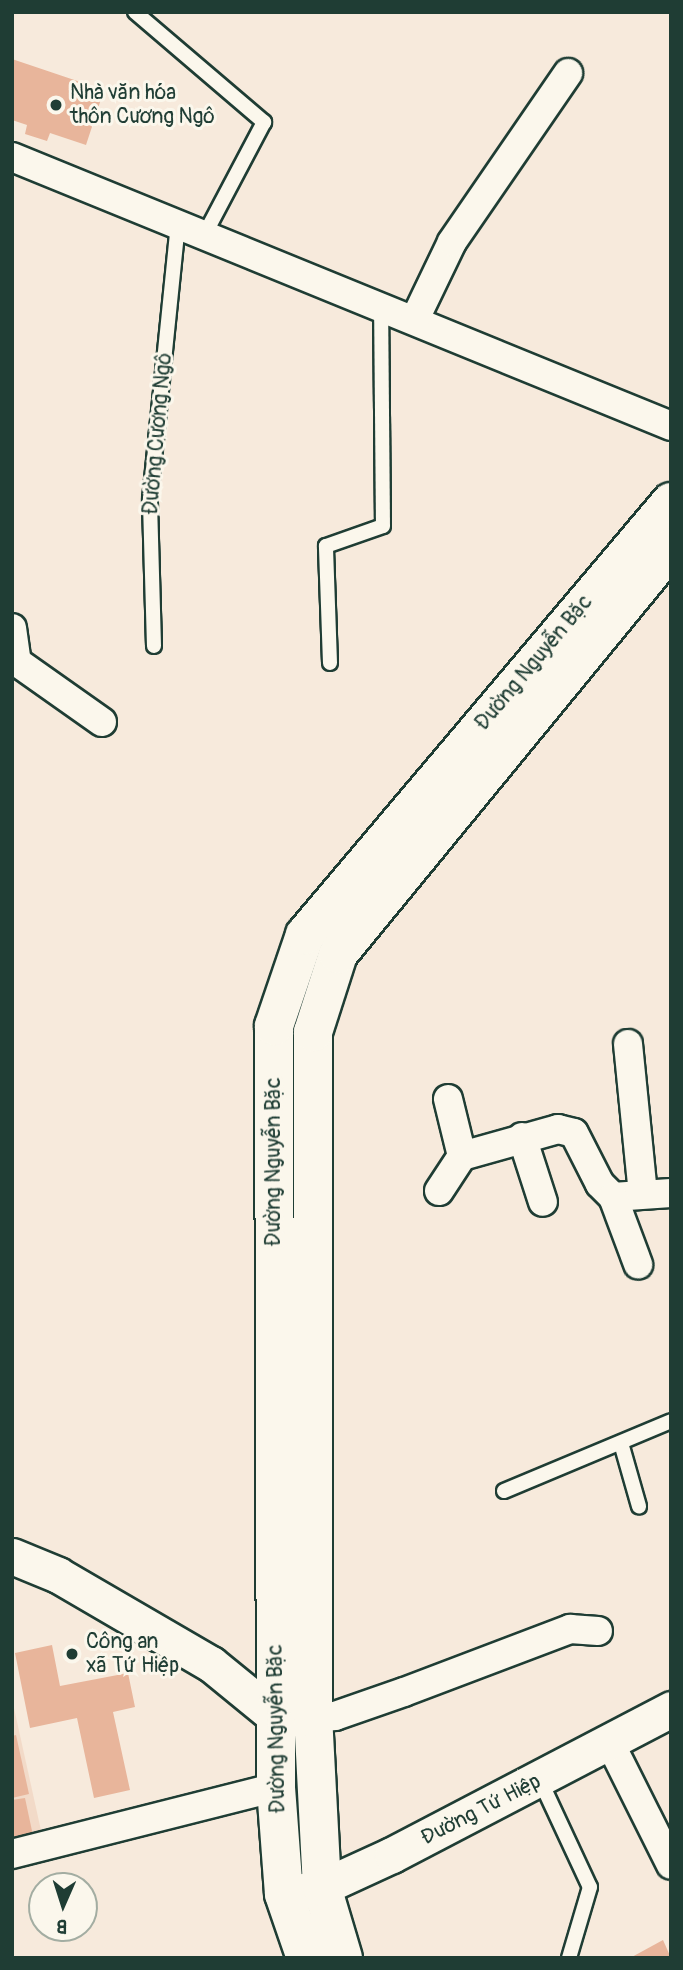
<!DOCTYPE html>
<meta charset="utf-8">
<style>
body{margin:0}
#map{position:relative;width:683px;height:1970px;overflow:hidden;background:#f7eadc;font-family:Pangolin,sans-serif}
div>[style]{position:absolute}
.built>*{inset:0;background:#f2dac8}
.building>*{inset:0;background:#e8b59b}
.roads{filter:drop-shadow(2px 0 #1f3d34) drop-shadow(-2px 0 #1f3d34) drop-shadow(0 2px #1f3d34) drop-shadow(0 -2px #1f3d34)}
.service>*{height:14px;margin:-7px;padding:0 7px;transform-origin:7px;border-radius:7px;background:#fbf7ec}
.minor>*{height:28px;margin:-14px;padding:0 14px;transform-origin:14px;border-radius:14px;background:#fbf7ec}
.tertiary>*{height:35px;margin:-17.5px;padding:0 17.5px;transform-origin:17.5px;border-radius:17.5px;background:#fbf7ec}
.secondary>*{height:38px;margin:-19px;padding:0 19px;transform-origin:19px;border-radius:19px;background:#fbf7ec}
.dots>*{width:19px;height:19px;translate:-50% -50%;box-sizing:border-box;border:4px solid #fbf7ec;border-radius:50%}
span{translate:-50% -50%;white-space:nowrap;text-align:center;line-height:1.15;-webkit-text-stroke:6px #fbf7ec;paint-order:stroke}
.poi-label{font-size:21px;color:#1f3d34}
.left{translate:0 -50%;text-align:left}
.street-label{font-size:21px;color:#1f3d34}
.frame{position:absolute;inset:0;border:14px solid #1f3d34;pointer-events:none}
.north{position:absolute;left:28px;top:1872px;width:70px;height:70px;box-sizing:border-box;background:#fbf7ec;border:2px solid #a3ada2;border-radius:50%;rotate:183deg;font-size:19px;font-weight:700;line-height:28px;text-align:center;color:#1f3d34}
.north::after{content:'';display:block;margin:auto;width:24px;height:32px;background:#1f3d34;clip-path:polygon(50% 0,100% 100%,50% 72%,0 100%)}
</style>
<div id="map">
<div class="built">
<i style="clip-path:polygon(12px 1699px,42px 1835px,12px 1843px)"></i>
</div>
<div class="building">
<i style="clip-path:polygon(12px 59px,104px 90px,86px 145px,50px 133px,47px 141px,25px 134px,27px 125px,12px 120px)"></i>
<i style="clip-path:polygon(52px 1645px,60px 1686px,128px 1673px,135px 1707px,113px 1712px,130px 1790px,94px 1798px,77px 1718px,30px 1728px,15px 1653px)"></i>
<i style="clip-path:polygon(16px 1735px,29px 1794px,12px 1798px,12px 1736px)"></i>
<i style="clip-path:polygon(25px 1798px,35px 1845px,12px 1850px,12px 1800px)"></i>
<i style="clip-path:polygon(663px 1940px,671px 1958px,630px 1958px)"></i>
</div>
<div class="roads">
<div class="service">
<i style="left:135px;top:12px;width:170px;rotate:40.5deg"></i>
<i style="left:264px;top:122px;width:127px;rotate:117.8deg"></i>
<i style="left:154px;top:646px;width:147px;rotate:-91.6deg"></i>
<i style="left:150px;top:499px;width:277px;rotate:-84.2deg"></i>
<i style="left:330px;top:663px;width:117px;rotate:-92deg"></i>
<i style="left:326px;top:546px;width:60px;rotate:-19.3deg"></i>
<i style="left:383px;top:526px;width:220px;rotate:-90.5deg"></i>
<i style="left:621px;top:1443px;width:66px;rotate:74.1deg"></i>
<i style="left:504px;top:1491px;width:181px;rotate:-22.7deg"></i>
<i style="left:540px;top:1780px;width:118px;rotate:65deg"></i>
<i style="left:590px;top:1887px;width:74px;rotate:106.5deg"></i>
</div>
<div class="minor">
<i style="left:12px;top:157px;width:712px;rotate:22.2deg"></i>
<i style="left:415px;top:319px;width:85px;rotate:-64.3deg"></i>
<i style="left:452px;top:242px;width:205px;rotate:-55.5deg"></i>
<i style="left:12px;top:628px;width:34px;rotate:82deg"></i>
<i style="left:17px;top:662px;width:104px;rotate:35.2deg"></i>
<i style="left:628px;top:1044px;width:150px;rotate:84.3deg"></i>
<i style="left:448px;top:1099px;width:59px;rotate:76.2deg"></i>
<i style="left:522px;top:1137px;width:68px;rotate:72.1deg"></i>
<i style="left:439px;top:1191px;width:42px;rotate:-56.7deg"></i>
<i style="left:462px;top:1156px;width:100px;rotate:-15.7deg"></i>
<i style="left:558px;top:1129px;width:16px;rotate:14deg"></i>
<i style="left:574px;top:1133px;width:57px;rotate:63deg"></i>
<i style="left:600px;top:1184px;width:18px;rotate:45deg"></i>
<i style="left:613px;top:1197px;width:58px;rotate:-3.9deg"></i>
<i style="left:613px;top:1197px;width:72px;rotate:69.5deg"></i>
<i style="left:313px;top:1718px;width:22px;rotate:-5deg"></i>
<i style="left:335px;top:1716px;width:73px;rotate:-19.2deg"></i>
<i style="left:404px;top:1692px;width:178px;rotate:-20.8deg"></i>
<i style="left:570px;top:1629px;width:28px;rotate:4deg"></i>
<i style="left:610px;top:1743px;width:136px;rotate:63.4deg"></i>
<i style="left:12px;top:1854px;width:272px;rotate:-14.2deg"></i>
</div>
<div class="tertiary">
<i style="left:12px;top:1556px;width:50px;rotate:22.4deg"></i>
<i style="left:58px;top:1575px;width:177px;rotate:30.2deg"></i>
<i style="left:211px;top:1664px;width:84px;rotate:39.2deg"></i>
<i style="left:276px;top:1717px;width:22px;rotate:3deg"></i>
<i style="left:298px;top:1892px;width:25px;rotate:-12deg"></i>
<i style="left:322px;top:1887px;width:77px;rotate:-24.6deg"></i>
<i style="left:392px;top:1855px;width:315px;rotate:-27.6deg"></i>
</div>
<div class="secondary">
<i style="left:306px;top:1958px;width:68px;rotate:-109deg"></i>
<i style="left:284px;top:1894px;width:107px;rotate:-94.3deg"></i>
<i style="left:276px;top:1787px;width:761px;rotate:-90.15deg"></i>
<i style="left:274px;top:1026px;width:96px;rotate:-71.2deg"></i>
<i style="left:305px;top:935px;width:567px;rotate:-49.79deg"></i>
<i style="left:343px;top:1958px;width:74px;rotate:-106.5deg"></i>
<i style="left:322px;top:1887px;width:169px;rotate:-93deg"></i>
<i style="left:313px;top:1718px;width:686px;rotate:-90deg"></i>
<i style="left:313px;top:1032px;width:82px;rotate:-72.2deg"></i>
<i style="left:338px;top:954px;width:525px;rotate:-50.64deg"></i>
</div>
</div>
<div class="dots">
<i style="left:56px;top:105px;background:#1f3d34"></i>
<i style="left:72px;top:1654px;background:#1f3d34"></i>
</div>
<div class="poi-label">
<span class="left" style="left:70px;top:105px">Nhà văn hóa<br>thôn Cương Ngô</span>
<span class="left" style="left:86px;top:1654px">Công an<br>xã Tứ Hiệp</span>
</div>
<div class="street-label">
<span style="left:158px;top:434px;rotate:-85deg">Đường Cương Ngô</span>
<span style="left:534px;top:663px;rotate:-50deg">Đường Nguyễn Bặc</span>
<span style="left:274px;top:1162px;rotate:-90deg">Đường Nguyễn Bặc</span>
<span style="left:277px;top:1729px;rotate:-91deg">Đường Nguyễn Bặc</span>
<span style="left:481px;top:1810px;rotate:-27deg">Đường Tứ Hiệp</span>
</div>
<div class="frame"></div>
<div class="north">B</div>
</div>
